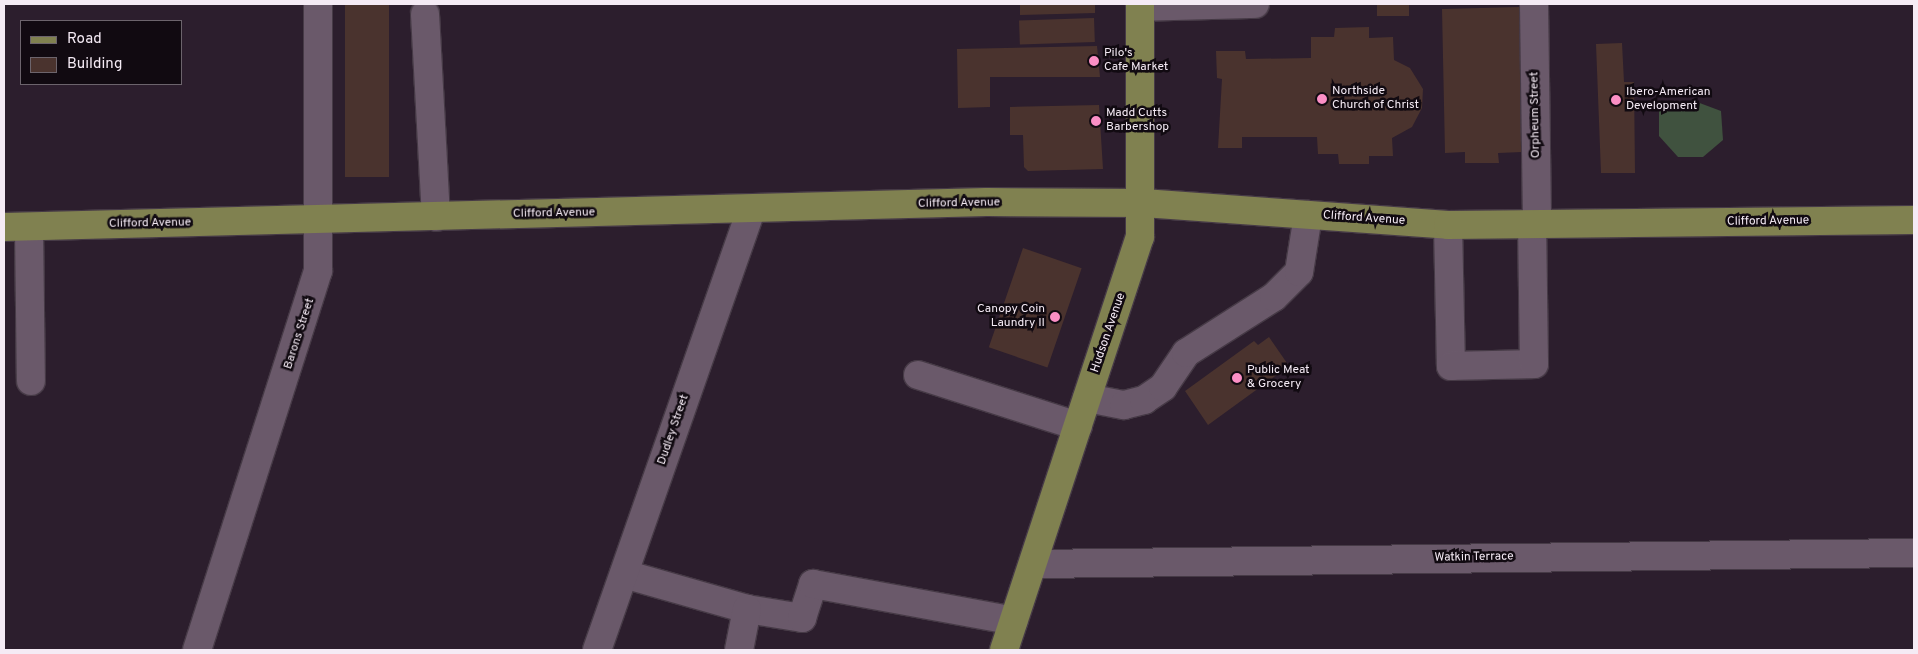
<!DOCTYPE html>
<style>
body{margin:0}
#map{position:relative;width:1918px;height:654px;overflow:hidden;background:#2c1e2d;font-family:Overpass,sans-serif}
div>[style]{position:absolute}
.green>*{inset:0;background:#40523f}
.building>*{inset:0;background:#4a332e;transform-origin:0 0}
.roads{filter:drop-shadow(1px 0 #463a46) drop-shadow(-1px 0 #463a46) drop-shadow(0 1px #463a46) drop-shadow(0 -1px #463a46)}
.minor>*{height:28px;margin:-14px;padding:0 14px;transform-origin:14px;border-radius:14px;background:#6a596a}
.major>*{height:28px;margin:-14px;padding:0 14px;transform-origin:14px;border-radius:14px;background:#808150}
.dots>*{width:14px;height:14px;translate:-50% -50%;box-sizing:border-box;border:2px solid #110a11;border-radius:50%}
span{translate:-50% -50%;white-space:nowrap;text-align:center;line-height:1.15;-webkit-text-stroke:5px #110a11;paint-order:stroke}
.poi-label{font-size:12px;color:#f5ebf5}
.left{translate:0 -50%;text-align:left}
.right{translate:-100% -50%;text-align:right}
.street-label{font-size:12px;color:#f5ebf5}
.frame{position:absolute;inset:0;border:5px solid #f5ebf5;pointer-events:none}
.legend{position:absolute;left:20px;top:20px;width:162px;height:65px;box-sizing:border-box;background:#110a11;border:1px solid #6c646c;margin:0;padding:6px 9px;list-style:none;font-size:15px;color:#f5ebf5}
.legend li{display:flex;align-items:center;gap:10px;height:25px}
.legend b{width:25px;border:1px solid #6c646c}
</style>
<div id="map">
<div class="green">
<i style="clip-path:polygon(1697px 102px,1721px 111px,1723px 140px,1703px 157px,1678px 157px,1659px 136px,1659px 108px)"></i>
</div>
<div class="building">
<i style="left:345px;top:4px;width:44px;height:173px"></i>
<i style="clip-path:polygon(1020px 4px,1095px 4px,1095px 13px,1020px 15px)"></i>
<i style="left:1377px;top:4px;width:32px;height:12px"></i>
<i style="clip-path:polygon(1519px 7px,1522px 152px,1498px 153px,1499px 163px,1465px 163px,1465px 152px,1445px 153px,1442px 9px)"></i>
<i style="left:1094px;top:18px;width:24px;height:75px;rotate:88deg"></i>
<i style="clip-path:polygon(1369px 27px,1369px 38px,1393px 37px,1394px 60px,1410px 68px,1423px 89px,1422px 108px,1412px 127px,1392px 138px,1393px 156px,1369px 156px,1369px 164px,1339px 164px,1338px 154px,1318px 154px,1317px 137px,1242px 137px,1242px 148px,1218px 148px,1222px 79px,1217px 78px,1216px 51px,1245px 51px,1246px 59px,1311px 58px,1311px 37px,1334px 37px,1335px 28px)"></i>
<i style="clip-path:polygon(1622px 43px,1624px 82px,1634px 82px,1635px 173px,1601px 173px,1596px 44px)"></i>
<i style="clip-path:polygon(1097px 46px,1100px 77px,990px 77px,990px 107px,958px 108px,957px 49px)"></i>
<i style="clip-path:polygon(1099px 105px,1103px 169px,1028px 171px,1024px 167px,1023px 135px,1010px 135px,1010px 107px)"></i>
<i style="left:1023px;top:248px;width:62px;height:105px;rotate:19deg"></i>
<i style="clip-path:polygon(1269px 337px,1289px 366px,1208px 425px,1185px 391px,1254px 341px,1258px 345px)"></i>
</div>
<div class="roads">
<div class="minor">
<i style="left:1534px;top:4px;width:222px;rotate:89.2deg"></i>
<i style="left:1140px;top:7px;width:115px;rotate:-1.5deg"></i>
<i style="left:425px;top:14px;width:203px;rotate:86.9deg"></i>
<i style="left:1448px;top:225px;width:141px;rotate:88.8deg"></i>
<i style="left:1451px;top:366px;width:83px;rotate:-1.4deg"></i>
<i style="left:1534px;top:364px;width:137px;rotate:-90.8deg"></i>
<i style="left:29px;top:227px;width:154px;rotate:89.3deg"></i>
<i style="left:918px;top:375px;width:168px;rotate:17.7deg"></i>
<i style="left:1087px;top:398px;width:38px;rotate:11deg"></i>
<i style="left:1124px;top:405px;width:21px;rotate:-14deg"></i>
<i style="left:1144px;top:400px;width:23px;rotate:-34deg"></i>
<i style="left:1163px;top:387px;width:41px;rotate:-55.9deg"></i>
<i style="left:1186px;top:353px;width:104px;rotate:-32.5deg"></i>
<i style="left:1274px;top:297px;width:35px;rotate:-45deg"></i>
<i style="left:1299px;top:272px;width:58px;rotate:-81deg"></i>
<i style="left:1034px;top:564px;width:880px;rotate:-0.72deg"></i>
<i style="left:624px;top:574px;width:128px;rotate:15.9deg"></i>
<i style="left:747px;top:609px;width:56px;rotate:9.3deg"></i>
<i style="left:802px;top:618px;width:36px;rotate:-72deg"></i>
<i style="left:813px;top:584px;width:204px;rotate:10.4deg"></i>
<i style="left:197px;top:650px;width:398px;rotate:-72.3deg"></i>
<i style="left:318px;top:271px;width:267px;rotate:-90deg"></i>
<i style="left:597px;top:650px;width:466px;rotate:-70.7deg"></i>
<i style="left:739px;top:650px;width:42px;rotate:-79deg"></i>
</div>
<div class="major">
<i style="left:4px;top:227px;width:983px;rotate:-1.46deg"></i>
<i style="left:987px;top:202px;width:156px;rotate:0.4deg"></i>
<i style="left:1143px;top:203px;width:306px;rotate:4.1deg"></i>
<i style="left:1448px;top:225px;width:466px;rotate:-0.6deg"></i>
<i style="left:1004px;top:650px;width:435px;rotate:-71.8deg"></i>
<i style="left:1140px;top:237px;width:233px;rotate:-90deg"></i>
</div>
</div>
<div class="dots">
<i style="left:1094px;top:61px;background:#fb8fc5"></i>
<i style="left:1322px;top:99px;background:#fb8fc5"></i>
<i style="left:1616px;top:100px;background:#fb8fc5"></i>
<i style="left:1096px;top:121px;background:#fb8fc5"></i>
<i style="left:1055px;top:317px;background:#fb8fc5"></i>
<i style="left:1237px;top:378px;background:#fb8fc5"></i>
</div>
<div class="poi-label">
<span class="left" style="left:1104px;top:61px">Pilo's<br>Cafe Market</span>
<span class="left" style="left:1332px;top:99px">Northside<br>Church of Christ</span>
<span class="left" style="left:1626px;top:100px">Ibero-American<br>Development</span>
<span class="left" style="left:1106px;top:121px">Madd Cutts<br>Barbershop</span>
<span class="right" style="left:1045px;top:317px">Canopy Coin<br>Laundry II</span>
<span class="left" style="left:1247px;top:378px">Public Meat<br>&amp; Grocery</span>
</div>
<div class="street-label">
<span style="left:1536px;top:115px;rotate:-91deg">Orpheum Street</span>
<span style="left:959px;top:204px;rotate:-1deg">Clifford Avenue</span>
<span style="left:554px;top:214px;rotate:-1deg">Clifford Avenue</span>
<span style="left:1364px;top:219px;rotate:4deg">Clifford Avenue</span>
<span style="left:1768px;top:222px;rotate:-1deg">Clifford Avenue</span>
<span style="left:150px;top:224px;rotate:-1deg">Clifford Avenue</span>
<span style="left:1109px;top:333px;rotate:-71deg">Hudson Avenue</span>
<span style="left:300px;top:334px;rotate:-72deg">Barons Street</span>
<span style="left:674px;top:430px;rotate:-71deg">Dudley Street</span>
<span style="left:1474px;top:558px;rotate:-1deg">Watkin Terrace</span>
</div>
<div class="frame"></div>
<ul class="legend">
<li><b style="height:6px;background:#808150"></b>Road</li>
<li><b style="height:14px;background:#4a332e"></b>Building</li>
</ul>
</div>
